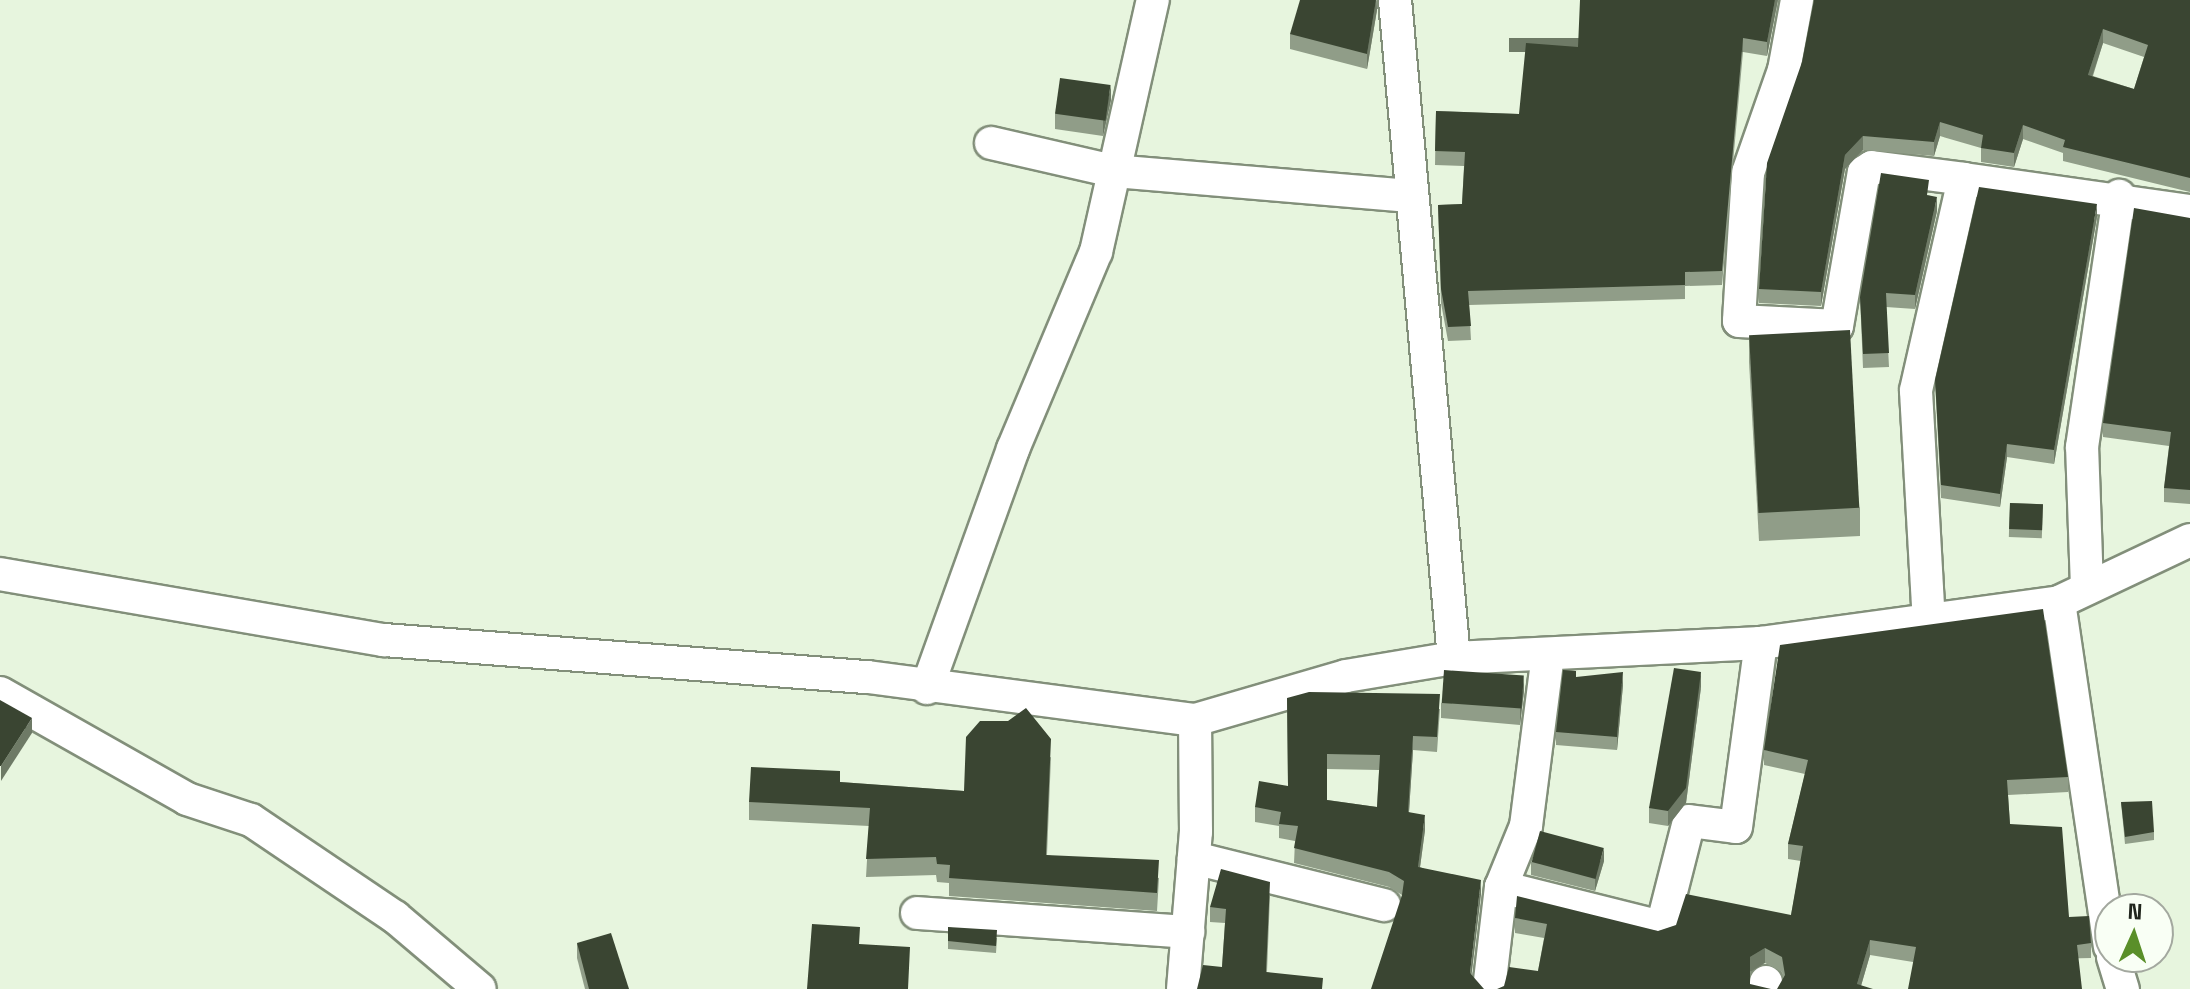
<!DOCTYPE html>
<style>
body{margin:0}
#map{position:relative;width:2190px;height:989px;overflow:hidden;background:#e7f5de;font-family:"Space Grotesk",sans-serif}
div>[style]{position:absolute}
.roads{filter:drop-shadow(2px 0 #828f7a) drop-shadow(-2px 0 #828f7a) drop-shadow(0 2px #828f7a) drop-shadow(0 -2px #828f7a)}
.minor>*{height:32px;margin:-16px;padding:0 16px;transform-origin:16px;border-radius:16px;background:#fff}
.wall>*{inset:0;background:#909d88;transform-origin:0 0}
.shaded-wall>*{inset:0;background:#6e7a66;transform-origin:0 0}
.building>*{inset:0;background:#3a4532;transform-origin:0 0}
span{translate:-50% -50%;white-space:nowrap;text-align:center;line-height:1.15;-webkit-text-stroke:8px #f9fff5;paint-order:stroke}
.north{position:absolute;left:2094px;top:893px;width:80px;height:80px;box-sizing:border-box;background:#f9fff5;border:2px solid #a3a89f;border-radius:50%;rotate:3deg;font-size:22px;font-weight:700;line-height:32px;text-align:center;color:#21261d}
.north::after{content:'';display:block;margin:auto;width:28px;height:36px;background:#5a8f29;clip-path:polygon(50% 0,100% 100%,50% 72%,0 100%)}
</style>
<div id="map">
<div class="roads">
<div class="minor">
<i style="left:1395px;top:0;width:661px;rotate:84.88deg"></i>
<i style="left:1797px;top:0;width:71px;rotate:100.5deg"></i>
<i style="left:1784px;top:70px;width:109px;rotate:109.3deg"></i>
<i style="left:1748px;top:173px;width:148px;rotate:93.5deg"></i>
<i style="left:1739px;top:321px;width:98px;rotate:2.9deg"></i>
<i style="left:1837px;top:326px;width:156px;rotate:-80.1deg"></i>
<i style="left:1864px;top:172px;width:9px;rotate:-32deg"></i>
<i style="left:1872px;top:167px;width:93px;rotate:7.4deg"></i>
<i style="left:1964px;top:179px;width:217px;rotate:102.8deg"></i>
<i style="left:1916px;top:391px;width:229px;rotate:86.8deg"></i>
<i style="left:991px;top:143px;width:125px;rotate:12.9deg"></i>
<i style="left:1113px;top:171px;width:297px;rotate:4.8deg"></i>
<i style="left:1964px;top:179px;width:228px;rotate:8.1deg"></i>
<i style="left:0;top:574px;width:390px;rotate:9.8deg"></i>
<i style="left:384px;top:640px;width:485px;rotate:4.4deg"></i>
<i style="left:868px;top:677px;width:330px;rotate:7.5deg"></i>
<i style="left:1195px;top:720px;width:157px;rotate:-16.2deg"></i>
<i style="left:1346px;top:676px;width:109px;rotate:-9.5deg"></i>
<i style="left:1454px;top:658px;width:307px;rotate:-2.8deg"></i>
<i style="left:1761px;top:643px;width:301px;rotate:-7.8deg"></i>
<i style="left:2059px;top:602px;width:145px;rotate:-25.3deg"></i>
<i style="left:2087px;top:588px;width:141px;rotate:-92deg"></i>
<i style="left:2082px;top:447px;width:254px;rotate:-81.6deg"></i>
<i style="left:2059px;top:602px;width:348px;rotate:81.6deg"></i>
<i style="left:927px;top:688px;width:254px;rotate:-70.2deg"></i>
<i style="left:1013px;top:449px;width:214px;rotate:-67.2deg"></i>
<i style="left:1096px;top:252px;width:258px;rotate:-77.3deg"></i>
<i style="left:0;top:693px;width:215px;rotate:29.5deg"></i>
<i style="left:187px;top:799px;width:67px;rotate:18.2deg"></i>
<i style="left:251px;top:820px;width:174px;rotate:34deg"></i>
<i style="left:395px;top:917px;width:111px;rotate:40.3deg"></i>
<i style="left:1194px;top:858px;width:196px;rotate:13.9deg"></i>
<i style="left:1501px;top:887px;width:66px;rotate:-67.7deg"></i>
<i style="left:1526px;top:826px;width:173px;rotate:-82.7deg"></i>
<i style="left:917px;top:913px;width:272px;rotate:4deg"></i>
<i style="left:2113px;top:957px;width:34px;rotate:73deg"></i>
<i style="left:1183px;top:989px;width:158px;rotate:-85.3deg"></i>
<i style="left:1196px;top:832px;width:112px;rotate:-90.5deg"></i>
<i style="left:1489px;top:989px;width:103px;rotate:-83.3deg"></i>
<i style="left:1501px;top:887px;width:166px;rotate:14deg"></i>
<i style="left:1662px;top:927px;width:109px;rotate:-75.7deg"></i>
<i style="left:1689px;top:821px;width:47px;rotate:7.3deg"></i>
<i style="left:1736px;top:827px;width:186px;rotate:-82.3deg"></i>
<i style="left:1766px;top:989px;width:7px;rotate:-90deg"></i>
</div>
</div>
<div class="wall">
<i style="clip-path:polygon(1377px 0,1377px 10px,1367px 69px,1290px 49px,1290px 34px)"></i>
<i style="clip-path:polygon(1778px 0,1767px 56px,1743px 52px,1722px 285px,1685px 286px,1685px 299px,1469px 305px,1471px 340px,1448px 341px,1441px 303px,1438px 205px,1462px 204px,1464px 166px,1435px 165px,1436px 111px,1519px 114px,1578px 47px)"></i>
<i style="clip-path:polygon(evenodd,2190px 0,2190px 192px,2063px 161px,2063px 153px,2023px 139px,2014px 167px,1981px 162px,1981px 148px,1940px 136px,1934px 156px,1863px 150px,1845px 169px,1821px 306px,1759px 303px,1759px 289px,1802px 62px,2190px 0,2103px 43px,2144px 57px,2134px 89px,2093px 76px,2103px 43px)"></i>
<i style="clip-path:polygon(1111px 100px,1103px 136px,1055px 129px,1055px 114px)"></i>
<i style="clip-path:polygon(1929px 195px,1937px 211px,1915px 309px,1886px 307px,1889px 367px,1863px 368px,1860px 297px)"></i>
<i style="clip-path:polygon(2097px 217px,2054px 464px,2007px 457px,2000px 507px,1941px 498px,1935px 380px)"></i>
<i style="clip-path:polygon(2190px 218px,2190px 504px,2164px 502px,2164px 488px,2169px 446px,2103px 437px,2103px 423px)"></i>
<i style="clip-path:polygon(1749px 335px,1860px 508px,1860px 536px,1759px 541px,1749px 362px)"></i>
<i style="left:2010px;top:503px;width:33px;height:34px;rotate:2deg"></i>
<i style="clip-path:polygon(1576px 677px,1623px 685px,1617px 750px,1556px 745px,1556px 732px)"></i>
<i style="clip-path:polygon(1701px 687px,1686px 803px,1668px 826px,1649px 823px,1649px 808px)"></i>
<i style="clip-path:polygon(1524px 691px,1520px 725px,1441px 718px,1441px 703px)"></i>
<i style="clip-path:polygon(evenodd,1287px 698px,1440px 709px,1437px 752px,1413px 750px,1409px 812px,1425px 830px,1420px 867px,1481px 895px,1402px 895px,1389px 887px,1294px 863px,1295px 841px,1279px 838px,1279px 826px,1255px 822px,1255px 807px,1288px 786px,1287px 698px,1327px 769px,1379px 770px,1377px 807px,1327px 800px,1327px 769px)"></i>
<i style="clip-path:polygon(1764px 750px,2068px 777px,2068px 792px,2008px 795px,2010px 824px,2069px 917px,2091px 943px,2091px 958px,1913px 962px,1870px 955px,1861px 986px,1783px 978px,1782px 972px,1765px 963px,1538px 971px,1544px 938px,1515px 933px,1515px 918px,1658px 931px,1791px 915px,1801px 861px,1788px 859px,1788px 844px,1805px 774px,1764px 765px)"></i>
<i style="clip-path:polygon(1051px 757px,1047px 855px,1159px 878px,1157px 911px,949px 896px,949px 883px,937px 882px,936px 875px,866px 877px,869px 826px,749px 820px,749px 802px,840px 782px,964px 791px)"></i>
<i style="clip-path:polygon(2121px 802px,2154px 832px,2154px 840px,2125px 844px)"></i>
<i style="clip-path:polygon(1604px 861px,1595px 891px,1531px 875px,1531px 862px)"></i>
<i style="clip-path:polygon(1270px 896px,1267px 972px,1323px 989px,1222px 967px,1225px 923px,1210px 922px,1210px 907px)"></i>
<i style="clip-path:polygon(948px 927px,997px 938px,996px 953px,948px 949px)"></i>
<i style="clip-path:polygon(577px 943px,629px 989px,585px 989px,577px 958px)"></i>
</div>
<div class="shaded-wall">
<i style="clip-path:polygon(1376px 0,1377px 10px,1367px 69px,1367px 54px)"></i>
<i style="clip-path:polygon(1775px 0,1778px 0,1767px 56px,1767px 42px)"></i>
<i style="clip-path:polygon(2103px 29px,2103px 43px,2088px 89px,2088px 75px)"></i>
<i style="left:1743px;top:38px;width:14px;height:234px;rotate:90deg"></i>
<i style="clip-path:polygon(1111px 85px,1111px 100px,1103px 136px,1103px 121px)"></i>
<i style="clip-path:polygon(1940px 122px,1940px 136px,1934px 156px,1934px 142px)"></i>
<i style="clip-path:polygon(2023px 125px,2023px 139px,2014px 167px,2014px 153px)"></i>
<i style="clip-path:polygon(1863px 136px,1863px 150px,1845px 169px,1821px 306px,1821px 292px,1845px 155px)"></i>
<i style="clip-path:polygon(1937px 197px,1937px 211px,1915px 309px,1915px 295px)"></i>
<i style="clip-path:polygon(2097px 204px,2097px 217px,2054px 464px,2054px 450px)"></i>
<i style="clip-path:polygon(2007px 444px,2007px 457px,2000px 507px,2000px 494px)"></i>
<i style="clip-path:polygon(1623px 672px,1623px 685px,1617px 750px,1617px 737px)"></i>
<i style="clip-path:polygon(1701px 672px,1701px 687px,1686px 803px,1668px 826px,1668px 811px)"></i>
<i style="clip-path:polygon(1524px 676px,1524px 691px,1520px 725px,1520px 710px)"></i>
<i style="clip-path:polygon(32px 718px,32px 733px,1px 781px,1px 766px)"></i>
<i style="clip-path:polygon(1413px 736px,1413px 750px,1408px 827px,1408px 812px)"></i>
<i style="clip-path:polygon(1425px 815px,1425px 830px,1418px 882px,1418px 867px)"></i>
<i style="clip-path:polygon(1604px 848px,1604px 861px,1595px 891px,1595px 878px)"></i>
<i style="clip-path:polygon(1481px 880px,1481px 895px,1470px 988px,1470px 973px)"></i>
<i style="clip-path:polygon(1870px 940px,1870px 955px,1860px 989px,1857px 984px)"></i>
<i style="clip-path:polygon(1765px 948px,1765px 963px,1750px 972px,1750px 957px)"></i>
</div>
<div class="building">
<i style="clip-path:polygon(1300px 0,1376px 0,1367px 54px,1290px 34px)"></i>
<i style="clip-path:polygon(1580px 0,1775px 0,1767px 42px,1743px 38px,1722px 271px,1685px 272px,1685px 285px,1468px 291px,1471px 326px,1448px 327px,1441px 289px,1438px 205px,1462px 204px,1465px 152px,1435px 151px,1436px 111px,1519px 114px,1526px 43px,1578px 47px)"></i>
<i style="clip-path:polygon(evenodd,1814px 0,2190px 0,2190px 178px,2063px 147px,2065px 140px,2023px 125px,2014px 153px,1981px 148px,1983px 135px,1940px 122px,1934px 142px,1863px 136px,1845px 155px,1821px 292px,1759px 289px,1767px 163px,1802px 62px,1814px 0,2103px 29px,2148px 45px,2134px 89px,2088px 75px,2103px 29px)"></i>
<i style="left:1060px;top:78px;width:51px;height:36px;rotate:8deg"></i>
<i style="clip-path:polygon(1881px 173px,1929px 180px,1927px 195px,1937px 197px,1915px 295px,1886px 293px,1889px 353px,1863px 354px,1860px 297px)"></i>
<i style="clip-path:polygon(1979px 187px,2097px 204px,2054px 450px,2007px 444px,2000px 494px,1941px 485px,1935px 380px)"></i>
<i style="clip-path:polygon(2134px 208px,2190px 218px,2190px 490px,2164px 488px,2171px 432px,2103px 423px)"></i>
<i style="left:1850px;top:330px;width:178px;height:101px;rotate:87deg"></i>
<i style="left:2010px;top:503px;width:33px;height:26px;rotate:2deg"></i>
<i style="clip-path:polygon(2043px 609px,2068px 777px,2007px 780px,2010px 824px,2062px 827px,2069px 917px,2089px 916px,2091px 943px,2077px 945px,2082px 989px,1908px 989px,1916px 947px,1870px 940px,1857px 984px,1873px 989px,1777px 989px,1785px 975px,1782px 957px,1765px 948px,1750px 957px,1750px 984px,1771px 989px,1497px 989px,1504px 986px,1509px 967px,1538px 971px,1547px 924px,1515px 918px,1517px 896px,1658px 931px,1676px 925px,1686px 894px,1791px 915px,1803px 846px,1788px 844px,1808px 760px,1764px 750px,1780px 645px)"></i>
<i style="clip-path:polygon(1674px 668px,1701px 672px,1686px 788px,1668px 811px,1649px 808px)"></i>
<i style="left:1444px;top:670px;width:80px;height:33px;rotate:4deg"></i>
<i style="clip-path:polygon(1563px 670px,1576px 671px,1576px 677px,1623px 672px,1617px 737px,1556px 732px)"></i>
<i style="clip-path:polygon(evenodd,1309px 692px,1440px 694px,1437px 737px,1413px 736px,1408px 812px,1425px 815px,1418px 867px,1481px 880px,1470px 973px,1484px 989px,1371px 989px,1402px 895px,1404px 881px,1389px 872px,1294px 848px,1298px 826px,1279px 824px,1281px 812px,1255px 807px,1259px 781px,1288px 786px,1287px 698px,1309px 692px,1327px 754px,1380px 755px,1377px 807px,1327px 800px,1327px 754px)"></i>
<i style="clip-path:polygon(0 700px,32px 718px,1px 766px,0 766px)"></i>
<i style="clip-path:polygon(1026px 708px,1051px 739px,1046px 855px,1159px 860px,1157px 893px,949px 878px,950px 865px,937px 864px,936px 857px,866px 859px,870px 808px,749px 802px,751px 767px,840px 771px,840px 782px,964px 791px,966px 737px,980px 721px,1008px 721px)"></i>
<i style="clip-path:polygon(2152px 801px,2154px 832px,2125px 837px,2121px 802px)"></i>
<i style="left:1540px;top:831px;width:66px;height:32px;rotate:15deg"></i>
<i style="clip-path:polygon(1221px 869px,1270px 882px,1266px 972px,1323px 978px,1322px 989px,1197px 989px,1203px 965px,1222px 967px,1226px 909px,1210px 907px)"></i>
<i style="clip-path:polygon(812px 924px,860px 927px,859px 944px,910px 947px,908px 989px,807px 989px)"></i>
<i style="clip-path:polygon(948px 927px,997px 930px,996px 946px,948px 941px)"></i>
<i style="clip-path:polygon(611px 933px,629px 989px,589px 989px,577px 943px)"></i>
</div>
<div class="north">N</div>
</div>
